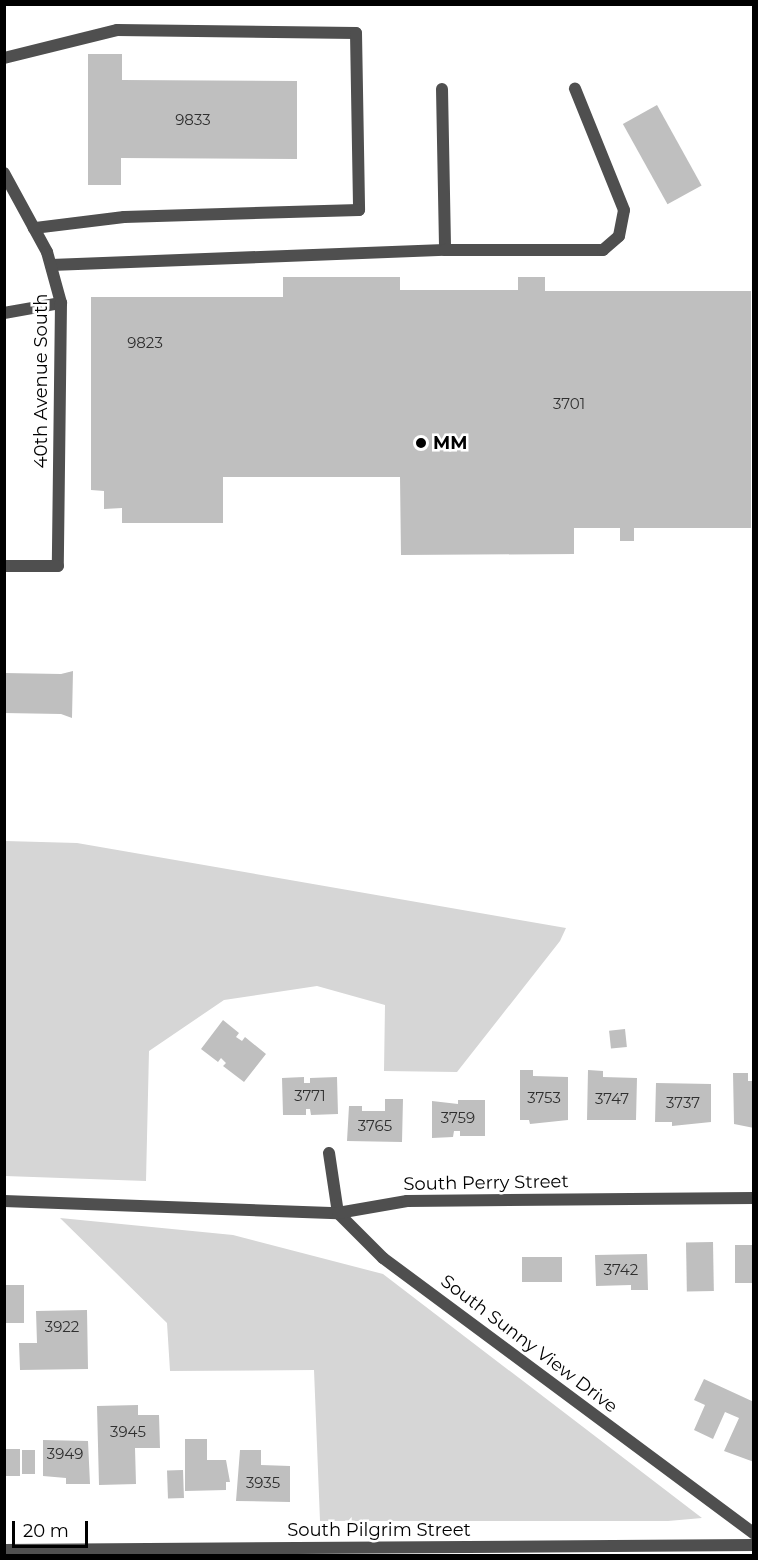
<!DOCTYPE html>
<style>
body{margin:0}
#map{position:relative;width:758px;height:1560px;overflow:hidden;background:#fff;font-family:Montserrat,sans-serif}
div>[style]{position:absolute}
.green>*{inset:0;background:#d6d6d6}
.building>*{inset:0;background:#bfbfbf;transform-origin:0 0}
.lane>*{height:12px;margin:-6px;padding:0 6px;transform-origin:6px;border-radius:6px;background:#4f4f4f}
.street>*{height:12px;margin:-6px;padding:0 6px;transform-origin:6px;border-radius:6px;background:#4f4f4f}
.dots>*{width:16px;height:16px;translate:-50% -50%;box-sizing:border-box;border:3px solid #fff;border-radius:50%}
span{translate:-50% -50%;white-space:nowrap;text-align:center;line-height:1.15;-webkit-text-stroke:5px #fff;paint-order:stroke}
.number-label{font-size:15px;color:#303030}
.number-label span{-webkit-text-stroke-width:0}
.street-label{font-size:18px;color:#000}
.poi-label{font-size:18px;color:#000;font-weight:700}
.left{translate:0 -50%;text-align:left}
.frame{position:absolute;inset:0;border:6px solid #000;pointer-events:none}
.scale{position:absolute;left:12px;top:1521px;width:76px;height:27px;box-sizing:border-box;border:3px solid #000;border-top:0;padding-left:8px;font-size:18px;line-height:21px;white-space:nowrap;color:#000;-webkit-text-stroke:4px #fff;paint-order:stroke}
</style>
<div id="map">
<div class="green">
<i style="clip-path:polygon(5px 841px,77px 843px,566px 928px,560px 941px,457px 1072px,384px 1071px,385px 1005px,317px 986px,224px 1000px,149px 1051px,146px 1181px,5px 1176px)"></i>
<i style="clip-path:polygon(60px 1218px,233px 1235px,383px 1274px,702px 1518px,668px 1521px,320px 1521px,314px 1370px,170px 1371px,167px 1323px)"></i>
</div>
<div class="building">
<i style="clip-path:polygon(88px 54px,122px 54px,122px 80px,297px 81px,297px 159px,121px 158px,121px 185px,88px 185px)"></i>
<i style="left:657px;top:105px;width:92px;height:39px;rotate:61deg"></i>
<i style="clip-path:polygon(283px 277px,400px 277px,400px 290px,518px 290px,518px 277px,545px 277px,545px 291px,751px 291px,751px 528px,634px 528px,634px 541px,620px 541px,620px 528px,574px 528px,574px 554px,401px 555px,400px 477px,223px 477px,223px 523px,122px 523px,122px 508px,104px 509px,104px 491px,91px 490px,91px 297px,283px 297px)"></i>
<i style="clip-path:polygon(73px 671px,72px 718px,61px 714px,4px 713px,4px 673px,61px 674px)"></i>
<i style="clip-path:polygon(223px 1020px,239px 1033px,236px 1037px,242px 1041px,245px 1037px,266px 1054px,244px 1082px,223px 1066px,226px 1063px,221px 1058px,218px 1062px,201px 1049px)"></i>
<i style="left:625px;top:1029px;width:18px;height:16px;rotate:84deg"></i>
<i style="clip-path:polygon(520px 1070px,533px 1070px,533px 1076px,568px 1077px,568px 1120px,530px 1124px,529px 1120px,520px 1120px)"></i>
<i style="clip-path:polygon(588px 1070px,603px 1071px,603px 1077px,637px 1078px,636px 1120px,587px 1120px)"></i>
<i style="clip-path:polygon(733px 1073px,748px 1073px,748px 1081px,754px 1081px,754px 1128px,734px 1124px)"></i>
<i style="clip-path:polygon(304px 1077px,304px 1083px,310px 1083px,310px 1078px,337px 1077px,338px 1114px,311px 1115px,310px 1109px,306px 1109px,306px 1115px,283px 1115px,282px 1078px)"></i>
<i style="clip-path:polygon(656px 1083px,711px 1084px,711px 1122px,672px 1126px,672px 1122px,655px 1122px)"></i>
<i style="clip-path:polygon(385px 1099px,403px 1099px,402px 1142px,347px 1141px,349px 1106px,362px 1106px,362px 1111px,385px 1111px)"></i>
<i style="clip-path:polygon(458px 1100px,485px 1100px,485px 1136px,460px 1136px,460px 1131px,454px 1131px,453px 1137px,432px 1138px,432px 1101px,458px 1104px)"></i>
<i style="left:713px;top:1242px;width:49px;height:27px;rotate:89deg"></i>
<i style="left:735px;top:1245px;width:19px;height:38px"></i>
<i style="clip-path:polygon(647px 1254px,648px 1290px,631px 1290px,631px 1285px,596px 1286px,595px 1255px)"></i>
<i style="left:562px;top:1257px;width:25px;height:40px;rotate:90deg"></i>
<i style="left:4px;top:1285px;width:20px;height:38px"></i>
<i style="clip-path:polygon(87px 1310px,88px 1369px,20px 1370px,19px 1343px,37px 1343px,36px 1311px)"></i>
<i style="clip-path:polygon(704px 1379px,754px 1402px,754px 1462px,724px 1451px,739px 1418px,725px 1412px,713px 1439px,694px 1430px,705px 1405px,694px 1400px)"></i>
<i style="clip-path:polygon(138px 1405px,138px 1415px,159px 1415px,160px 1448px,135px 1448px,136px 1484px,99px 1485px,97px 1406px)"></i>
<i style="clip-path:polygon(185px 1439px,207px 1439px,207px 1460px,226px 1460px,230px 1482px,226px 1482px,226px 1490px,185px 1491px)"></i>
<i style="clip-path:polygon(43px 1440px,88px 1441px,90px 1484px,66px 1484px,66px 1478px,43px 1476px)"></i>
<i style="left:4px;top:1449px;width:16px;height:27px"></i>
<i style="left:22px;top:1450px;width:13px;height:24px"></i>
<i style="clip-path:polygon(240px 1450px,261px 1450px,261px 1465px,290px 1466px,290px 1502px,236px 1501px)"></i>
<i style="left:183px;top:1470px;width:28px;height:16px;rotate:88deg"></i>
</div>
<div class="lane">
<i style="left:4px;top:58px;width:116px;rotate:-13.9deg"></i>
<i style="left:117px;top:30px;width:239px;rotate:0.7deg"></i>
<i style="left:356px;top:33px;width:177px;rotate:89deg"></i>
<i style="left:359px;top:210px;width:235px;rotate:178.3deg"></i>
<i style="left:124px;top:217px;width:91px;rotate:173deg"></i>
<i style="left:442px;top:89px;width:161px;rotate:88.9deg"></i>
<i style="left:51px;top:265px;width:394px;rotate:-2.2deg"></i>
<i style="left:445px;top:250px;width:158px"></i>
<i style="left:603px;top:250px;width:21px;rotate:-41deg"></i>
<i style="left:619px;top:236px;width:26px;rotate:-79deg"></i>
<i style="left:624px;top:210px;width:131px;rotate:-112deg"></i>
<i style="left:4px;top:313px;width:58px;rotate:-10deg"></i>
</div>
<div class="street">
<i style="left:4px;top:173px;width:90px;rotate:61.4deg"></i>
<i style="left:47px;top:252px;width:53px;rotate:74.6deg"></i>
<i style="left:61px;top:303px;width:263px;rotate:90.7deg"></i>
<i style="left:58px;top:566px;width:54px;rotate:180deg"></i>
<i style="left:329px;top:1153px;width:61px;rotate:81.5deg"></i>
<i style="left:338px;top:1213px;width:64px;rotate:45deg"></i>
<i style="left:383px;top:1258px;width:462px;rotate:36.6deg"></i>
<i style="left:4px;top:1201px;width:334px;rotate:2.1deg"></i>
<i style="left:338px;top:1213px;width:70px;rotate:-9.9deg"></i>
<i style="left:407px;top:1201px;width:347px;rotate:-0.5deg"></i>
<i style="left:4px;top:1550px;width:750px;rotate:-0.38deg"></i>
</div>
<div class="dots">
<i style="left:421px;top:443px;background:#000"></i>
</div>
<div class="number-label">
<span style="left:193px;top:120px">9833</span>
<span style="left:145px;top:343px">9823</span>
<span style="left:569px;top:404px">3701</span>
<span style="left:310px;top:1096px">3771</span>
<span style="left:544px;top:1098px">3753</span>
<span style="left:612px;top:1099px">3747</span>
<span style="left:683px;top:1103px">3737</span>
<span style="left:458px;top:1118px">3759</span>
<span style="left:375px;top:1126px">3765</span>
<span style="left:621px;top:1270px">3742</span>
<span style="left:62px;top:1327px">3922</span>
<span style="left:128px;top:1432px">3945</span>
<span style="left:65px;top:1454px">3949</span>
<span style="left:263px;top:1483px">3935</span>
</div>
<div class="street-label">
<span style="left:41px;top:381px;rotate:-90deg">40th Avenue South</span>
<span style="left:486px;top:1183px;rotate:-1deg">South Perry Street</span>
<span style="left:529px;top:1344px;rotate:37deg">South Sunny View Drive</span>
<span style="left:379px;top:1530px">South Pilgrim Street</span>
</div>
<div class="poi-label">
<span class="left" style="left:433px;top:443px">MM</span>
</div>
<div class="frame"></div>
<div class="scale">20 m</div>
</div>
